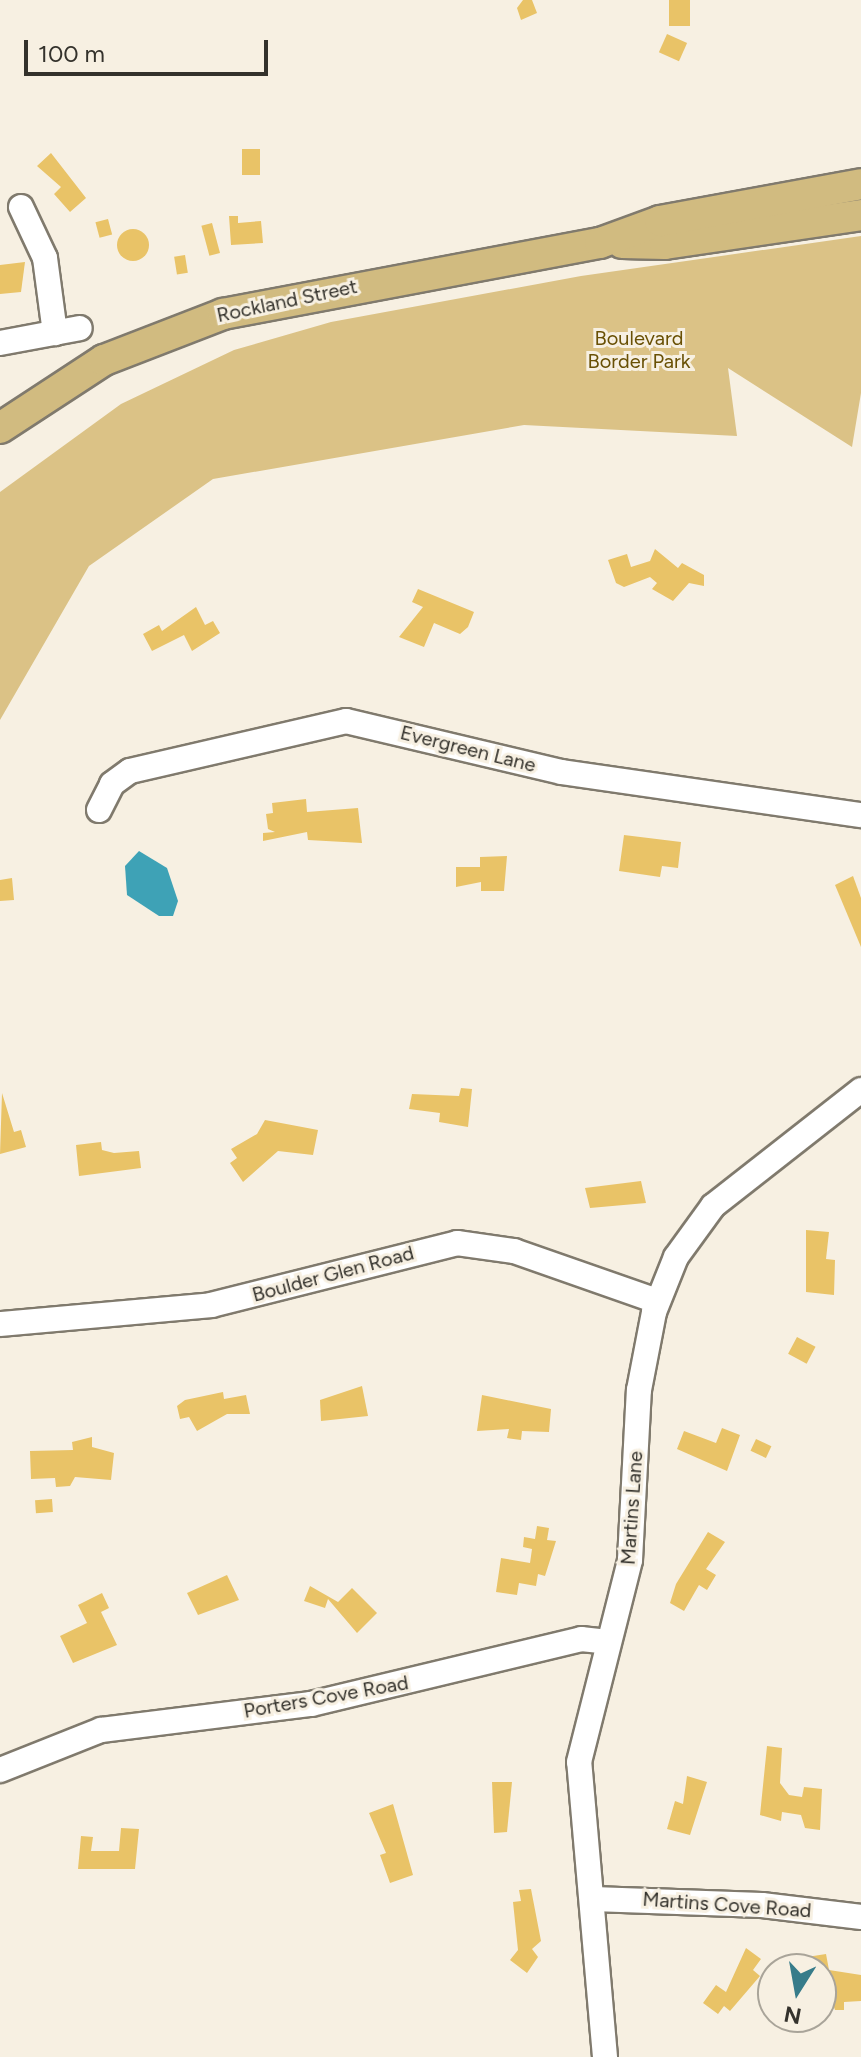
<!DOCTYPE html>
<style>
body{margin:0}
#map{position:relative;width:861px;height:2057px;overflow:hidden;background:#f7f0e2;font-family:Figtree,sans-serif}
div>[style]{position:absolute}
.green>*{inset:0;background:#dbc286}
.water>*{inset:0;background:#3ea2b6}
.building>*{inset:0;background:#e9c367;transform-origin:0 0}
.round{border-radius:50%}
.roads{filter:drop-shadow(2px 0 #807a6d) drop-shadow(-2px 0 #807a6d) drop-shadow(0 2px #807a6d) drop-shadow(0 -2px #807a6d)}
.minor>*{height:24px;margin:-12px;padding:0 12px;transform-origin:12px;border-radius:12px;background:#fff}
.major>*{height:30px;margin:-15px;padding:0 15px;transform-origin:15px;border-radius:15px;background:#d1bb80}
span{translate:-50% -50%;white-space:nowrap;text-align:center;line-height:1.15;-webkit-text-stroke:6px #f7f0e2;paint-order:stroke}
.street-label{font-size:20px;color:#34322c}
.park-label{font-size:20px;color:#695004}
.north{position:absolute;left:757px;top:1953px;width:80px;height:80px;box-sizing:border-box;background:#f7f0e2;border:2px solid #a9a499;border-radius:50%;rotate:191deg;font-size:22px;font-weight:700;line-height:32px;text-align:center;color:#34322c}
.north::after{content:'';display:block;margin:auto;width:28px;height:36px;background:#377c8a;clip-path:polygon(50% 0,100% 100%,50% 72%,0 100%)}
.scale{position:absolute;left:24px;top:40px;width:244px;height:36px;box-sizing:border-box;border:4px solid #34322c;border-top:0;padding-left:10px;font-size:24px;line-height:28px;white-space:nowrap;color:#34322c;-webkit-text-stroke:6px #f7f0e2;paint-order:stroke}
</style>
<div id="map">
<div class="green">
<i style="clip-path:polygon(861px 236px,861px 393px,852px 447px,728px 368px,737px 436px,524px 425px,213px 479px,89px 566px,0 720px,0 492px,121px 404px,234px 350px,331px 322px,581px 276px)"></i>
</div>
<div class="water">
<i style="clip-path:polygon(139px 851px,167px 868px,178px 901px,173px 916px,159px 916px,127px 895px,125px 866px)"></i>
</div>
<div class="building">
<i style="clip-path:polygon(523px 0,532px 0,537px 13px,521px 20px,517px 8px)"></i>
<i style="left:669px;top:0;width:21px;height:26px"></i>
<i style="left:667px;top:34px;width:22px;height:20px;rotate:24deg"></i>
<i style="left:242px;top:149px;width:18px;height:26px"></i>
<i style="clip-path:polygon(51px 153px,86px 198px,70px 212px,54px 194px,61px 187px,37px 166px)"></i>
<i style="clip-path:polygon(229px 216px,238px 216px,238px 223px,261px 221px,263px 243px,231px 245px)"></i>
<i style="left:108px;top:219px;width:16px;height:13px;rotate:75deg"></i>
<i style="left:212px;top:223px;width:31px;height:11px;rotate:75deg"></i>
<i class="round" style="left:117px;top:229px;width:32px;height:32px"></i>
<i style="left:185px;top:255px;width:18px;height:11px;rotate:81deg"></i>
<i style="clip-path:polygon(25px 262px,21px 292px,0 294px,0 265px)"></i>
<i style="clip-path:polygon(655px 549px,678px 568px,682px 563px,704px 575px,704px 586px,689px 583px,673px 601px,652px 589px,657px 583px,650px 577px,624px 587px,616px 583px,608px 560px,627px 554px,631px 567px,650px 561px)"></i>
<i style="clip-path:polygon(418px 589px,474px 612px,468px 627px,460px 634px,434px 623px,424px 647px,399px 637px,423px 607px,412px 602px)"></i>
<i style="clip-path:polygon(196px 607px,205px 625px,213px 621px,220px 633px,192px 651px,184px 635px,152px 651px,143px 634px,159px 625px,162px 631px)"></i>
<i style="clip-path:polygon(306px 799px,307px 812px,358px 808px,362px 843px,308px 840px,307px 832px,263px 841px,263px 833px,275px 832px,268px 829px,266px 814px,273px 813px,272px 803px)"></i>
<i style="clip-path:polygon(624px 835px,681px 842px,678px 868px,662px 866px,660px 877px,619px 871px)"></i>
<i style="clip-path:polygon(507px 856px,504px 891px,481px 891px,481px 882px,456px 887px,456px 867px,480px 867px,480px 857px)"></i>
<i style="clip-path:polygon(853px 876px,861px 898px,861px 947px,835px 885px)"></i>
<i style="clip-path:polygon(12px 878px,14px 900px,0 901px,0 880px)"></i>
<i style="clip-path:polygon(461px 1088px,472px 1089px,468px 1127px,439px 1122px,440px 1113px,409px 1109px,412px 1094px,459px 1096px)"></i>
<i style="clip-path:polygon(2px 1093px,14px 1132px,21px 1130px,26px 1147px,0 1154px)"></i>
<i style="clip-path:polygon(265px 1120px,318px 1130px,313px 1155px,278px 1151px,243px 1182px,230px 1163px,237px 1158px,231px 1149px,257px 1134px)"></i>
<i style="clip-path:polygon(101px 1142px,102px 1150px,114px 1153px,139px 1151px,141px 1168px,79px 1176px,76px 1145px)"></i>
<i style="clip-path:polygon(641px 1181px,646px 1203px,590px 1208px,585px 1188px)"></i>
<i style="clip-path:polygon(806px 1230px,829px 1232px,826px 1259px,835px 1260px,834px 1295px,806px 1292px)"></i>
<i style="left:797px;top:1337px;width:21px;height:19px;rotate:28deg"></i>
<i style="clip-path:polygon(362px 1386px,368px 1416px,321px 1421px,320px 1400px)"></i>
<i style="clip-path:polygon(223px 1392px,224px 1399px,246px 1395px,250px 1414px,227px 1414px,197px 1431px,189px 1417px,180px 1419px,177px 1406px,185px 1400px)"></i>
<i style="clip-path:polygon(482px 1395px,551px 1409px,549px 1432px,522px 1431px,521px 1440px,507px 1438px,509px 1429px,477px 1431px)"></i>
<i style="clip-path:polygon(722px 1428px,740px 1435px,727px 1471px,677px 1449px,684px 1431px,716px 1443px)"></i>
<i style="clip-path:polygon(92px 1437px,92px 1447px,114px 1453px,111px 1480px,75px 1477px,70px 1486px,56px 1487px,55px 1478px,31px 1479px,30px 1451px,73px 1450px,72px 1442px)"></i>
<i style="left:756px;top:1439px;width:17px;height:13px;rotate:25deg"></i>
<i style="left:52px;top:1499px;width:13px;height:17px;rotate:86deg"></i>
<i style="clip-path:polygon(537px 1526px,549px 1528px,547px 1540px,556px 1541px,545px 1576px,538px 1574px,536px 1586px,519px 1583px,517px 1595px,496px 1592px,501px 1558px,530px 1563px,532px 1549px,523px 1547px,524px 1537px,535px 1539px)"></i>
<i style="clip-path:polygon(708px 1532px,725px 1542px,706px 1569px,716px 1575px,707px 1590px,699px 1585px,684px 1611px,670px 1603px,676px 1584px)"></i>
<i style="clip-path:polygon(227px 1575px,239px 1600px,198px 1615px,187px 1593px)"></i>
<i style="clip-path:polygon(310px 1586px,338px 1602px,352px 1588px,377px 1613px,357px 1633px,328px 1599px,325px 1608px,304px 1601px)"></i>
<i style="clip-path:polygon(102px 1593px,109px 1608px,101px 1612px,117px 1645px,73px 1663px,60px 1636px,87px 1623px,78px 1605px)"></i>
<i style="clip-path:polygon(767px 1746px,782px 1748px,780px 1783px,789px 1795px,802px 1797px,804px 1787px,822px 1789px,820px 1830px,805px 1828px,801px 1815px,782px 1812px,781px 1821px,760px 1815px)"></i>
<i style="clip-path:polygon(687px 1776px,707px 1782px,690px 1835px,667px 1829px,675px 1801px,683px 1804px)"></i>
<i style="clip-path:polygon(492px 1782px,512px 1782px,507px 1832px,494px 1833px)"></i>
<i style="clip-path:polygon(393px 1804px,413px 1875px,390px 1883px,380px 1855px,386px 1853px,369px 1813px)"></i>
<i style="clip-path:polygon(121px 1828px,139px 1829px,135px 1869px,78px 1869px,81px 1836px,93px 1837px,91px 1851px,119px 1851px)"></i>
<i style="clip-path:polygon(531px 1889px,541px 1941px,532px 1949px,538px 1957px,527px 1973px,510px 1960px,518px 1950px,513px 1902px,521px 1901px,519px 1890px)"></i>
<i style="clip-path:polygon(746px 1948px,761px 1959px,753px 1970px,760px 1976px,730px 2011px,724px 2006px,718px 2014px,703px 2003px,716px 1985px,726px 1992px)"></i>
<i style="clip-path:polygon(826px 1954px,829px 1970px,861px 1975px,861px 2001px,844px 2002px,844px 2010px,835px 2010px,821px 1969px,809px 1969px,807px 1957px)"></i>
</div>
<div class="roads">
<div class="minor">
<i style="left:21px;top:207px;width:56px;rotate:64.8deg"></i>
<i style="left:45px;top:258px;width:76px;rotate:82.4deg"></i>
<i style="left:0;top:343px;width:81px;rotate:-10.6deg"></i>
<i style="left:99px;top:810px;width:29px;rotate:-63deg"></i>
<i style="left:112px;top:784px;width:22px;rotate:-36deg"></i>
<i style="left:130px;top:771px;width:222px;rotate:-13deg"></i>
<i style="left:346px;top:721px;width:222px;rotate:13.3deg"></i>
<i style="left:562px;top:772px;width:302px;rotate:8.2deg"></i>
<i style="left:0;top:1324px;width:212px;rotate:-5.1deg"></i>
<i style="left:211px;top:1305px;width:254px;rotate:-14.1deg"></i>
<i style="left:457px;top:1243px;width:58px;rotate:8deg"></i>
<i style="left:514px;top:1251px;width:151px;rotate:19.3deg"></i>
<i style="left:0;top:1770px;width:109px;rotate:-21.6deg"></i>
<i style="left:101px;top:1730px;width:212px;rotate:-7.1deg"></i>
<i style="left:311px;top:1704px;width:278px;rotate:-13.5deg"></i>
<i style="left:581px;top:1639px;width:27px;rotate:6deg"></i>
<i style="left:593px;top:1899px;width:169px;rotate:2deg"></i>
<i style="left:762px;top:1905px;width:100px;rotate:6.9deg"></i>
<i style="left:605px;top:2057px;width:296px;rotate:-95deg"></i>
<i style="left:579px;top:1762px;width:208px;rotate:-75.8deg"></i>
<i style="left:630px;top:1560px;width:170px;rotate:-87deg"></i>
<i style="left:639px;top:1390px;width:79px;rotate:-79.1deg"></i>
<i style="left:654px;top:1312px;width:59px;rotate:-68.2deg"></i>
<i style="left:676px;top:1257px;width:63px;rotate:-54deg"></i>
<i style="left:713px;top:1206px;width:188px;rotate:-38.1deg"></i>
</div>
<div class="major">
<i style="left:622px;top:243px;width:43px;rotate:1.3deg"></i>
<i style="left:665px;top:244px;width:198px;rotate:-8.4deg"></i>
<i style="left:0;top:428px;width:124px;rotate:-33.2deg"></i>
<i style="left:104px;top:360px;width:128px;rotate:-21.1deg"></i>
<i style="left:223px;top:314px;width:384px;rotate:-10.7deg"></i>
<i style="left:600px;top:243px;width:64px;rotate:-20.1deg"></i>
<i style="left:660px;top:221px;width:204px;rotate:-10.4deg"></i>
</div>
</div>
<div class="street-label">
<span style="left:287px;top:301px;rotate:-12deg">Rockland Street</span>
<span style="left:468px;top:749px;rotate:14deg">Evergreen Lane</span>
<span style="left:333px;top:1274px;rotate:-15deg">Boulder Glen Road</span>
<span style="left:632px;top:1508px;rotate:-86deg">Martins Lane</span>
<span style="left:326px;top:1697px;rotate:-10deg">Porters Cove Road</span>
<span style="left:727px;top:1905px;rotate:4deg">Martins Cove Road</span>
</div>
<div class="park-label">
<span style="left:639px;top:350px">Boulevard<br>Border Park</span>
</div>
<div class="north">N</div>
<div class="scale">100 m</div>
</div>
